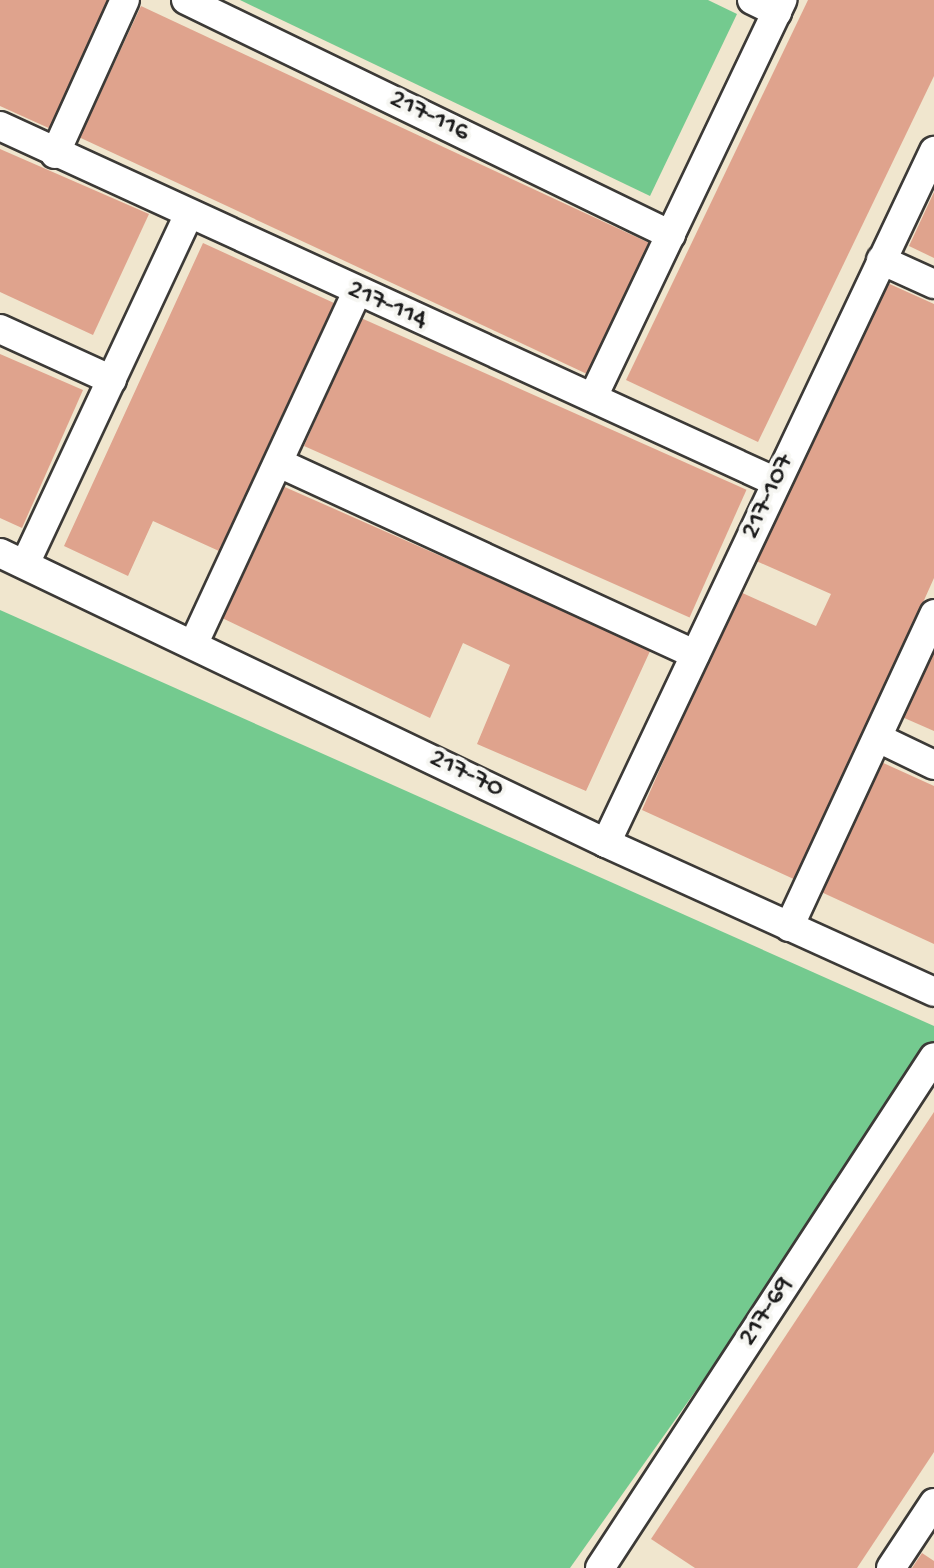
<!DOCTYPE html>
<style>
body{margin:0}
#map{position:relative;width:934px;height:1568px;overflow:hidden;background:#f0e6ce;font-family:"Gochi Hand",sans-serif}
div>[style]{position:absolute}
.green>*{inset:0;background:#74ca8f}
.building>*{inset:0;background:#dfa38d;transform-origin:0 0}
.roads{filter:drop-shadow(2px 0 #3c3a37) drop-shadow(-2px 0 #3c3a37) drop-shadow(0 2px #3c3a37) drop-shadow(0 -2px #3c3a37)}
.minor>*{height:28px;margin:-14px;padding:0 14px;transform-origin:14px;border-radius:14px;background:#fff}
span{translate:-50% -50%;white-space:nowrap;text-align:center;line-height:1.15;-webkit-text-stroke:8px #f6f6f2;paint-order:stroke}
.street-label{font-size:28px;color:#1c1c1c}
</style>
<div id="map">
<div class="green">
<i style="clip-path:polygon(240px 0,708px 0,737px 14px,650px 196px)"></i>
<i style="clip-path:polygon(0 610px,934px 1026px,934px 1055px,570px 1568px,0 1568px)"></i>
</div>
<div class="building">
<i style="clip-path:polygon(0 0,114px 0,53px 130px,0 106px)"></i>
<i style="clip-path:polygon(808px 0,934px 0,934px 76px,758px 442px,626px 380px)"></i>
<i style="left:141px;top:6px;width:565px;height:145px;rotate:25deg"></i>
<i style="clip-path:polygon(0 149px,149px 214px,93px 335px,0 292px)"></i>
<i style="clip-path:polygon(934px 192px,934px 258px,909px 246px)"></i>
<i style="clip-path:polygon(203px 243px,334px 303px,219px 551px,153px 521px,128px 576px,64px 546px)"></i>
<i style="clip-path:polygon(883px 281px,934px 304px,934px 578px,798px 881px,642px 810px,738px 591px,816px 626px,831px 594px,754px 560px)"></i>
<i style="left:361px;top:318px;width:422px;height:140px;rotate:24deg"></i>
<i style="clip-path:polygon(0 354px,83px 390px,22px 528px,0 518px)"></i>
<i style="clip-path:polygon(278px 484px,651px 649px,586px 791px,477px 744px,510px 665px,463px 643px,430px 718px,220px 617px)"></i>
<i style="clip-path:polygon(934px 647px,934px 731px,902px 717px)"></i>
<i style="clip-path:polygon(879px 761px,934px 786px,934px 944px,819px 891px)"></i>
<i style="clip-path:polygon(934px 1112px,934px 1452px,857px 1568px,695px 1568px,651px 1539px)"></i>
<i style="clip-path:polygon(922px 1553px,934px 1561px,934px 1568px,912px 1568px)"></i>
</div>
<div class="roads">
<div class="minor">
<i style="left:186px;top:0;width:539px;rotate:25.85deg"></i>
<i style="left:752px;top:0;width:28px;rotate:26deg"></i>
<i style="left:0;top:126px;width:854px;rotate:24.64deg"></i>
<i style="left:55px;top:154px;width:169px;rotate:-65.6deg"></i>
<i style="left:881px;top:260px;width:58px;rotate:24.4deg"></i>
<i style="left:0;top:329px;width:123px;rotate:24.5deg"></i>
<i style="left:593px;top:397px;width:440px;rotate:-64.5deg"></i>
<i style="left:279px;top:463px;width:458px;rotate:24.7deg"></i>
<i style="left:0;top:553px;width:672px;rotate:25.57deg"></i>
<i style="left:606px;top:843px;width:360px;rotate:24.4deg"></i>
<i style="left:25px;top:564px;width:387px;rotate:-64.9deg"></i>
<i style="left:194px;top:643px;width:387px;rotate:-65.1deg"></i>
<i style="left:878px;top:738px;width:62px;rotate:25.7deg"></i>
<i style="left:606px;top:843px;width:766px;rotate:-64.64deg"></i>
<i style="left:789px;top:927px;width:345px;rotate:-65.1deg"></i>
<i style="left:600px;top:1568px;width:610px;rotate:-56.83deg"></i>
<i style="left:891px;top:1568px;width:78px;rotate:-56.5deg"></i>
</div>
</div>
<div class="street-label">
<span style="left:429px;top:117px;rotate:26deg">217-116</span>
<span style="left:387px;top:306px;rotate:24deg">217-114</span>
<span style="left:769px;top:497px;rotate:-65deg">217-107</span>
<span style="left:466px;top:775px;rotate:26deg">217-70</span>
<span style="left:767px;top:1312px;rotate:-57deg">217-69</span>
</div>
</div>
